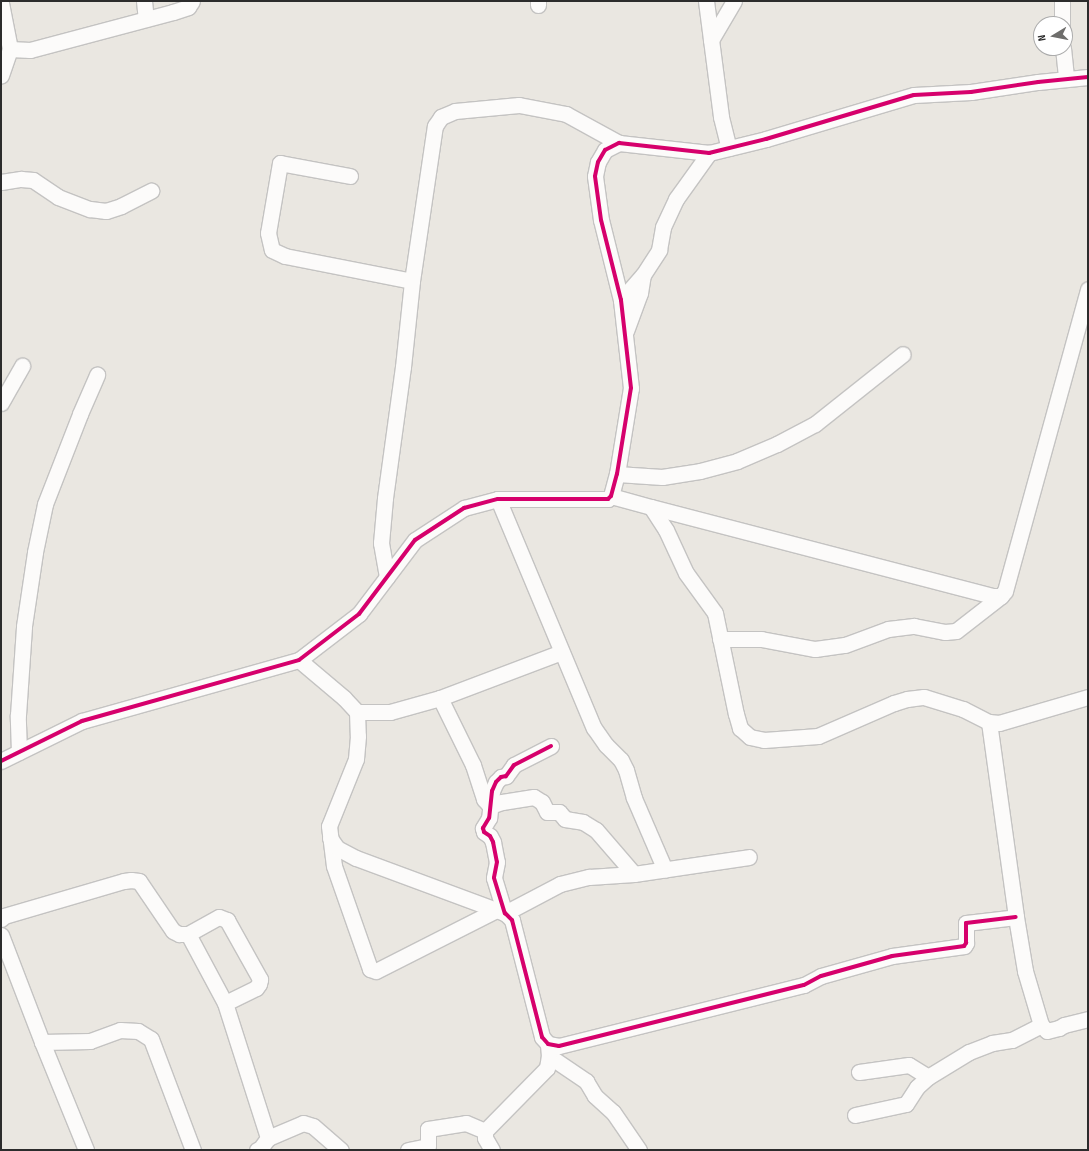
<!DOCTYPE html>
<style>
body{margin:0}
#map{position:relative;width:1089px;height:1151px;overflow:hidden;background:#eae7e1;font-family:"Sofia Sans Condensed",sans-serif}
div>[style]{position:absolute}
.roads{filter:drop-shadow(1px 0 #c4c3c2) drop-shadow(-1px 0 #c4c3c2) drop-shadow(0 1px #c4c3c2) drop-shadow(0 -1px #c4c3c2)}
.minor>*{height:15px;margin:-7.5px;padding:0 7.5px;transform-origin:7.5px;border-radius:7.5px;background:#fcfbfa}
.cycleway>*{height:4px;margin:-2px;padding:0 2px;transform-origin:2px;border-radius:2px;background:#d6006c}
span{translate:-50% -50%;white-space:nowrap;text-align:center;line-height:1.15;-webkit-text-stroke:3px #fff;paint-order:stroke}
.frame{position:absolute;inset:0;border:2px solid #2c2c2c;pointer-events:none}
.north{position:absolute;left:1033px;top:16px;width:40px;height:40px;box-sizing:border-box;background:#fff;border:1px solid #ababab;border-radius:50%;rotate:260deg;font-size:11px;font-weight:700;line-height:16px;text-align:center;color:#2c2c2c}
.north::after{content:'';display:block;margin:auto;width:14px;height:18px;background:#6e6d6b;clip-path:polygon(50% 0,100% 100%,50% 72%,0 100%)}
</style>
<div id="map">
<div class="roads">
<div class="minor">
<i style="left:144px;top:1px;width:18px;rotate:84deg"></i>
<i style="left:538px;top:1px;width:4px;rotate:90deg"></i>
<i style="left:706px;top:1px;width:117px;rotate:82.6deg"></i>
<i style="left:721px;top:117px;width:32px;rotate:76deg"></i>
<i style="left:1px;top:3px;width:47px;rotate:78.9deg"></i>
<i style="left:10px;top:49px;width:28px;rotate:109deg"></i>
<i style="left:1062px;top:24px;width:23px;rotate:-90deg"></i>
<i style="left:711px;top:40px;width:45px;rotate:-59.5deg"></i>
<i style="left:1063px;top:48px;width:31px;rotate:84deg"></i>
<i style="left:10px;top:49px;width:20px;rotate:3deg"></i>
<i style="left:30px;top:50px;width:148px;rotate:-14.9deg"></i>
<i style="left:173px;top:12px;width:16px;rotate:-18deg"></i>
<i style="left:188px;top:7px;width:7px;rotate:-56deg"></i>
<i style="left:350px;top:176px;width:71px;rotate:-169.5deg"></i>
<i style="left:280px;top:163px;width:71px;rotate:99.7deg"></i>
<i style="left:268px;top:233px;width:17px;rotate:77deg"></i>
<i style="left:272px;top:250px;width:14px;rotate:25deg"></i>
<i style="left:285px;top:256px;width:129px;rotate:11.1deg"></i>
<i style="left:1px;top:182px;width:20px;rotate:-9deg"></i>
<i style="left:21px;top:179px;width:12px;rotate:5deg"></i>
<i style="left:33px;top:180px;width:30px;rotate:34deg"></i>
<i style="left:58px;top:197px;width:34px;rotate:21deg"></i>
<i style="left:90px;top:209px;width:16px;rotate:7deg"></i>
<i style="left:106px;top:211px;width:16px;rotate:-18deg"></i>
<i style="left:121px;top:206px;width:34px;rotate:-27deg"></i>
<i style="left:621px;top:300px;width:33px;rotate:-49deg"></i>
<i style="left:643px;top:275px;width:30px;rotate:-57deg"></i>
<i style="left:659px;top:250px;width:23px;rotate:-80deg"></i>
<i style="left:663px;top:227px;width:31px;rotate:-65deg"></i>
<i style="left:676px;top:199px;width:57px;rotate:-54.3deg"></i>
<i style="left:626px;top:331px;width:40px;rotate:-69.8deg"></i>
<i style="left:640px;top:293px;width:18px;rotate:-81deg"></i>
<i style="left:1px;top:403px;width:43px;rotate:-60.4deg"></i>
<i style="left:617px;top:474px;width:45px;rotate:3.8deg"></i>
<i style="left:662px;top:477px;width:38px;rotate:-9deg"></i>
<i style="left:700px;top:471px;width:38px;rotate:-15deg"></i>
<i style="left:737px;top:461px;width:43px;rotate:-23deg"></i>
<i style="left:777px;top:444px;width:43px;rotate:-27.8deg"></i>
<i style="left:815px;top:424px;width:112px;rotate:-38.5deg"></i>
<i style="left:611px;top:496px;width:41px;rotate:15.4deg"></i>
<i style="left:651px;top:507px;width:27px;rotate:57deg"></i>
<i style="left:666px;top:530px;width:47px;rotate:65.1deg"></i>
<i style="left:686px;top:573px;width:49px;rotate:54.1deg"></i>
<i style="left:715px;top:613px;width:103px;rotate:78.3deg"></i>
<i style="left:736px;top:714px;width:15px;rotate:74deg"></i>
<i style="left:740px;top:728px;width:13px;rotate:42deg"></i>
<i style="left:750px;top:737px;width:14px;rotate:12deg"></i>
<i style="left:764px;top:740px;width:54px;rotate:-4.2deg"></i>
<i style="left:818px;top:736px;width:83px;rotate:-23.5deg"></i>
<i style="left:894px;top:703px;width:14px;rotate:-17deg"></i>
<i style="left:907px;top:699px;width:17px;rotate:-7deg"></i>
<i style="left:924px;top:697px;width:41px;rotate:17.1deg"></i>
<i style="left:963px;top:709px;width:29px;rotate:27deg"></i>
<i style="left:989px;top:722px;width:10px;rotate:6deg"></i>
<i style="left:999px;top:723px;width:93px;rotate:-16.3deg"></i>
<i style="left:498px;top:499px;width:248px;rotate:67.3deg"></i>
<i style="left:594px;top:728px;width:21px;rotate:55deg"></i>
<i style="left:606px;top:745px;width:21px;rotate:45deg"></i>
<i style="left:621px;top:760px;width:11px;rotate:63deg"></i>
<i style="left:626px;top:770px;width:29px;rotate:74deg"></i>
<i style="left:634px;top:798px;width:78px;rotate:66.7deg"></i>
<i style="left:651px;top:507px;width:353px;rotate:14.6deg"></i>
<i style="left:993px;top:596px;width:8px"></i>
<i style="left:387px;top:577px;width:35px;rotate:-100deg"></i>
<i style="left:381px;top:543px;width:45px;rotate:-84.9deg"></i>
<i style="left:385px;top:498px;width:132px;rotate:-82.2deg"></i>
<i style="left:403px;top:367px;width:86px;rotate:-84deg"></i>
<i style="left:412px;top:281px;width:157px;rotate:-81.6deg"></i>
<i style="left:435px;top:126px;width:11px;rotate:-56deg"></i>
<i style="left:441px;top:117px;width:15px;rotate:-23deg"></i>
<i style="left:455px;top:111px;width:64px;rotate:-5.4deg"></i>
<i style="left:519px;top:105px;width:48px;rotate:10.8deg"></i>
<i style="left:566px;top:114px;width:60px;rotate:28.7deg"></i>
<i style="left:720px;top:639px;width:41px"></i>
<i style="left:761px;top:639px;width:55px;rotate:10.5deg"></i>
<i style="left:815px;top:649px;width:30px;rotate:-8deg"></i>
<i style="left:845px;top:645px;width:46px;rotate:-20.4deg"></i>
<i style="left:888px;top:629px;width:26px;rotate:-7deg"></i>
<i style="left:914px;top:626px;width:32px;rotate:11deg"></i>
<i style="left:945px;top:632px;width:11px;rotate:-5deg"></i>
<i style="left:956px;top:631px;width:57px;rotate:-37.9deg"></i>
<i style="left:1001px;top:596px;width:6px;rotate:-51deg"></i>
<i style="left:1005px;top:591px;width:313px;rotate:-74.6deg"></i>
<i style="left:299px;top:660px;width:59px;rotate:40.2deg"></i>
<i style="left:344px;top:698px;width:19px;rotate:47deg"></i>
<i style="left:357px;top:712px;width:24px;rotate:88deg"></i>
<i style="left:358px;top:736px;width:23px;rotate:95deg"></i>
<i style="left:356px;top:759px;width:72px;rotate:111.9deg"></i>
<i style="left:329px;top:826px;width:40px;rotate:82.9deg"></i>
<i style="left:334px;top:866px;width:109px;rotate:70.7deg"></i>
<i style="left:370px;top:969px;width:6px;rotate:18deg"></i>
<i style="left:376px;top:971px;width:135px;rotate:-26.9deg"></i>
<i style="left:440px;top:698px;width:75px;rotate:63.8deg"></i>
<i style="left:473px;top:765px;width:36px;rotate:72deg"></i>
<i style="left:484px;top:799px;width:9px;rotate:49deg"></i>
<i style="left:357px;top:712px;width:33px"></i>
<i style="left:390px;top:712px;width:52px;rotate:-15.6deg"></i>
<i style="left:440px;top:698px;width:130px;rotate:-20.7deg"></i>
<i style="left:989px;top:722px;width:197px;rotate:82.1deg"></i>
<i style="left:1016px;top:917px;width:55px;rotate:80.5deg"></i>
<i style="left:1025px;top:971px;width:56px;rotate:73.5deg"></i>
<i style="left:1041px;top:1025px;width:8px;rotate:45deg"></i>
<i style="left:1047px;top:1031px;width:12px;rotate:-14deg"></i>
<i style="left:1059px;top:1028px;width:6px;rotate:-31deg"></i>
<i style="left:1064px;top:1025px;width:25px;rotate:-14deg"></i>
<i style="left:551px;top:746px;width:42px;rotate:152.8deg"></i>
<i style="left:514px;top:765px;width:14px;rotate:126deg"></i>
<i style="left:506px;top:776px;width:5px;rotate:169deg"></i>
<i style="left:501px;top:777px;width:7px;rotate:135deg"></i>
<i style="left:496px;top:782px;width:10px;rotate:114deg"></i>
<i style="left:492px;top:791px;width:27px;rotate:96deg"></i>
<i style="left:489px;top:818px;width:12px;rotate:121deg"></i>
<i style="left:483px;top:828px;width:4px;rotate:76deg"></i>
<i style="left:484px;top:832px;width:7px;rotate:34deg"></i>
<i style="left:490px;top:836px;width:7px;rotate:63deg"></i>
<i style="left:493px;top:842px;width:20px;rotate:79deg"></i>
<i style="left:497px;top:862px;width:16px;rotate:101deg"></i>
<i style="left:494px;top:878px;width:37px;rotate:73deg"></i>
<i style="left:505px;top:913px;width:10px;rotate:45deg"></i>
<i style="left:512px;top:920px;width:121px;rotate:75.6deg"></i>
<i style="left:542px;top:1037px;width:9px;rotate:49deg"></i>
<i style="left:548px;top:1044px;width:11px;rotate:10deg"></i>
<i style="left:559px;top:1046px;width:252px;rotate:-14deg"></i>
<i style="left:804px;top:985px;width:19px;rotate:-28deg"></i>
<i style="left:821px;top:976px;width:74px;rotate:-15.7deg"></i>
<i style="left:892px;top:956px;width:73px;rotate:-7.9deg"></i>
<i style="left:964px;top:946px;width:4px;rotate:-56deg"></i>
<i style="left:966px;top:943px;width:20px;rotate:-90deg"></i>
<i style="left:966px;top:923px;width:50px;rotate:-6.8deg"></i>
<i style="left:19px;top:752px;width:37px;rotate:-92deg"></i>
<i style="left:18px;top:715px;width:89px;rotate:-86.1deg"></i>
<i style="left:24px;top:626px;width:75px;rotate:-81.5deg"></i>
<i style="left:35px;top:552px;width:49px;rotate:-78.2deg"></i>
<i style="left:45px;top:504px;width:97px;rotate:-68.7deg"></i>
<i style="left:80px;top:414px;width:43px;rotate:-66.4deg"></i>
<i style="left:1px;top:761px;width:90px;rotate:-26.3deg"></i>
<i style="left:82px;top:721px;width:225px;rotate:-15.7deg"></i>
<i style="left:299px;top:660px;width:76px;rotate:-37.5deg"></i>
<i style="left:359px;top:614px;width:93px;rotate:-52.9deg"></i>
<i style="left:415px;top:540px;width:59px;rotate:-33.1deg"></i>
<i style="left:464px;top:508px;width:35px;rotate:-15deg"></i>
<i style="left:498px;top:499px;width:110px"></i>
<i style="left:608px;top:499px;width:4px;rotate:-45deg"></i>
<i style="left:611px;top:496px;width:23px;rotate:-75deg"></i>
<i style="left:617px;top:474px;width:87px;rotate:-80.8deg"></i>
<i style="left:631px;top:388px;width:89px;rotate:-96.5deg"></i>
<i style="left:621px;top:300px;width:82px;rotate:-104deg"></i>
<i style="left:601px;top:220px;width:44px;rotate:-97.8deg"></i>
<i style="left:595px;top:176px;width:14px;rotate:-78deg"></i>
<i style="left:598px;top:162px;width:14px;rotate:-60deg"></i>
<i style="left:605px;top:150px;width:16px;rotate:-27deg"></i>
<i style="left:619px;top:143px;width:91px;rotate:6.3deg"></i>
<i style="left:709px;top:153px;width:59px;rotate:-13.8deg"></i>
<i style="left:766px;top:139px;width:154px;rotate:-16.6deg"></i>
<i style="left:914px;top:95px;width:57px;rotate:-3deg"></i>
<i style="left:971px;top:92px;width:68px;rotate:-8.5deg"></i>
<i style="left:1038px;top:82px;width:50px;rotate:-5.7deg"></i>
<i style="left:490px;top:806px;width:13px;rotate:-18deg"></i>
<i style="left:502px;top:802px;width:32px;rotate:-9deg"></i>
<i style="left:534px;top:797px;width:9px;rotate:32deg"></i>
<i style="left:542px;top:802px;width:11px;rotate:63deg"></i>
<i style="left:547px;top:812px;width:12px"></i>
<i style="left:559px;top:812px;width:9px;rotate:49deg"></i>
<i style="left:565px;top:819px;width:18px;rotate:9deg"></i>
<i style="left:583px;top:822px;width:15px;rotate:32deg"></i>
<i style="left:596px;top:830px;width:58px;rotate:49.2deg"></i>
<i style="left:330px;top:838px;width:12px;rotate:55deg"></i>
<i style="left:337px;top:848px;width:21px;rotate:28deg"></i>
<i style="left:356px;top:858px;width:159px;rotate:20.3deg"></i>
<i style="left:505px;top:913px;width:62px;rotate:-27.8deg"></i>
<i style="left:560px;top:884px;width:30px;rotate:-14deg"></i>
<i style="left:589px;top:877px;width:45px;rotate:-3.8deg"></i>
<i style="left:634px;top:874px;width:116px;rotate:-8.4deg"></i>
<i style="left:1px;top:919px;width:4px;rotate:-45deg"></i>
<i style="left:4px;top:916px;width:125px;rotate:-16.3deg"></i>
<i style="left:124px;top:881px;width:7px;rotate:-8deg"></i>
<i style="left:131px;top:880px;width:8px;rotate:7deg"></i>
<i style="left:139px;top:881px;width:60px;rotate:55.8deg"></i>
<i style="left:173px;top:931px;width:7px;rotate:27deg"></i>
<i style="left:179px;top:934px;width:9px"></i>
<i style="left:188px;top:934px;width:35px;rotate:-29deg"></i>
<i style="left:219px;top:917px;width:9px;rotate:21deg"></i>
<i style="left:227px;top:920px;width:68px;rotate:60.8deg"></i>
<i style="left:260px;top:979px;width:5px;rotate:101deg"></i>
<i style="left:259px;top:984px;width:5px;rotate:127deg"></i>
<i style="left:256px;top:988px;width:34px;rotate:154deg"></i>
<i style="left:188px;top:934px;width:78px;rotate:61.8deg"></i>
<i style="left:225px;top:1003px;width:142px;rotate:72.3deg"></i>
<i style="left:1px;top:935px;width:115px;rotate:69deg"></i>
<i style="left:42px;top:1042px;width:117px;rotate:67.8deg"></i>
<i style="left:42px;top:1042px;width:48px;rotate:-1.2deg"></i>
<i style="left:90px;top:1041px;width:32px;rotate:-20deg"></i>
<i style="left:120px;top:1030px;width:18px;rotate:3deg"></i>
<i style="left:138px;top:1031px;width:15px;rotate:32deg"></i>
<i style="left:151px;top:1039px;width:119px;rotate:69.3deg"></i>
<i style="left:549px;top:1056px;width:45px;rotate:34deg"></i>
<i style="left:586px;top:1081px;width:17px;rotate:59deg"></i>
<i style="left:595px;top:1096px;width:24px;rotate:42deg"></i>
<i style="left:613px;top:1112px;width:46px;rotate:55.6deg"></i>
<i style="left:859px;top:1072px;width:50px;rotate:-8deg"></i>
<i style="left:909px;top:1065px;width:22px;rotate:32deg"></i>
<i style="left:855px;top:1115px;width:52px;rotate:-12.2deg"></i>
<i style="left:906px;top:1104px;width:20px;rotate:-57deg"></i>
<i style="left:917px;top:1087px;width:15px;rotate:-42deg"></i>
<i style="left:928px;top:1077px;width:48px;rotate:-31.4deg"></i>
<i style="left:969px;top:1052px;width:25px;rotate:-21deg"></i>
<i style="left:992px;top:1043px;width:20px;rotate:-9deg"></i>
<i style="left:1012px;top:1040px;width:33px;rotate:-27deg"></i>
<i style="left:257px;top:1150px;width:3px;rotate:-18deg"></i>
<i style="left:260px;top:1149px;width:14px;rotate:-54deg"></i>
<i style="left:268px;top:1138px;width:38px;rotate:-23deg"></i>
<i style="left:303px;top:1123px;width:10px;rotate:17deg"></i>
<i style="left:313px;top:1126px;width:37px;rotate:41deg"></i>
<i style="left:408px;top:1150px;width:20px;rotate:-11deg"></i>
<i style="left:428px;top:1146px;width:17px;rotate:-90deg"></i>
<i style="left:428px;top:1129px;width:38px;rotate:-9deg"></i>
<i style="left:466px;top:1123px;width:21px;rotate:23deg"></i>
<i style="left:492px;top:1150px;width:14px;rotate:-120deg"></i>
<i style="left:485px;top:1138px;width:7px;rotate:-90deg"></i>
<i style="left:485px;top:1131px;width:88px;rotate:-45.5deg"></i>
<i style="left:547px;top:1068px;width:12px;rotate:-81deg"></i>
<i style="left:549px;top:1056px;width:12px;rotate:-95deg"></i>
</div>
</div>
<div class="cycleway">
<i style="left:551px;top:746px;width:42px;rotate:152.8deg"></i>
<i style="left:514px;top:765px;width:14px;rotate:126deg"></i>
<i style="left:506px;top:776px;width:5px;rotate:169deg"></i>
<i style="left:501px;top:777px;width:7px;rotate:135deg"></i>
<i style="left:496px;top:782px;width:10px;rotate:114deg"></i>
<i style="left:492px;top:791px;width:27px;rotate:96deg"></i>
<i style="left:489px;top:818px;width:12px;rotate:121deg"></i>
<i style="left:483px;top:828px;width:4px;rotate:76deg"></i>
<i style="left:484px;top:832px;width:7px;rotate:34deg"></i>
<i style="left:490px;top:836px;width:7px;rotate:63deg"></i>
<i style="left:493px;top:842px;width:20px;rotate:79deg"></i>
<i style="left:497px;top:862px;width:16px;rotate:101deg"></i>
<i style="left:494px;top:878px;width:37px;rotate:73deg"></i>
<i style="left:505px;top:913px;width:10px;rotate:45deg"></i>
<i style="left:512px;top:920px;width:121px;rotate:75.6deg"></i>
<i style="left:542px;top:1037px;width:9px;rotate:49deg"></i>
<i style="left:548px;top:1044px;width:11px;rotate:10deg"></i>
<i style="left:559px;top:1046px;width:252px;rotate:-14deg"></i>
<i style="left:804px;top:985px;width:19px;rotate:-28deg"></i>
<i style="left:821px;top:976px;width:74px;rotate:-15.7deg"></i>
<i style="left:892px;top:956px;width:73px;rotate:-7.9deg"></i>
<i style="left:964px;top:946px;width:4px;rotate:-56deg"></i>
<i style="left:966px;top:943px;width:20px;rotate:-90deg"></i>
<i style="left:966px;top:923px;width:50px;rotate:-6.8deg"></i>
<i style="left:1px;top:761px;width:90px;rotate:-26.3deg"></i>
<i style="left:82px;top:721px;width:225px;rotate:-15.7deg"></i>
<i style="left:299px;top:660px;width:76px;rotate:-37.5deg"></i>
<i style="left:359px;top:614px;width:93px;rotate:-52.9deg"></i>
<i style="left:415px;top:540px;width:59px;rotate:-33.1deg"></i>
<i style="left:464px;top:508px;width:35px;rotate:-15deg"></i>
<i style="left:498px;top:499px;width:110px"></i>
<i style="left:608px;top:499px;width:4px;rotate:-45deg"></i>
<i style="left:611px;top:496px;width:23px;rotate:-75deg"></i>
<i style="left:617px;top:474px;width:87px;rotate:-80.8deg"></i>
<i style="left:631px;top:388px;width:89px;rotate:-96.5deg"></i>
<i style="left:621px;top:300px;width:82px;rotate:-104deg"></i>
<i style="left:601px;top:220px;width:44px;rotate:-97.8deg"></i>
<i style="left:595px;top:176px;width:14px;rotate:-78deg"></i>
<i style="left:598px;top:162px;width:14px;rotate:-60deg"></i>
<i style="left:605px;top:150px;width:16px;rotate:-27deg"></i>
<i style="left:619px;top:143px;width:91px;rotate:6.3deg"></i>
<i style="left:709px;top:153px;width:59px;rotate:-13.8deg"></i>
<i style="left:766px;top:139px;width:154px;rotate:-16.6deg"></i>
<i style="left:914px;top:95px;width:57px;rotate:-3deg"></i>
<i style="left:971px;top:92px;width:68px;rotate:-8.5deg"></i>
<i style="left:1038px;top:82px;width:50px;rotate:-5.7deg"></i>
</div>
<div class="frame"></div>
<div class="north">N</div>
</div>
